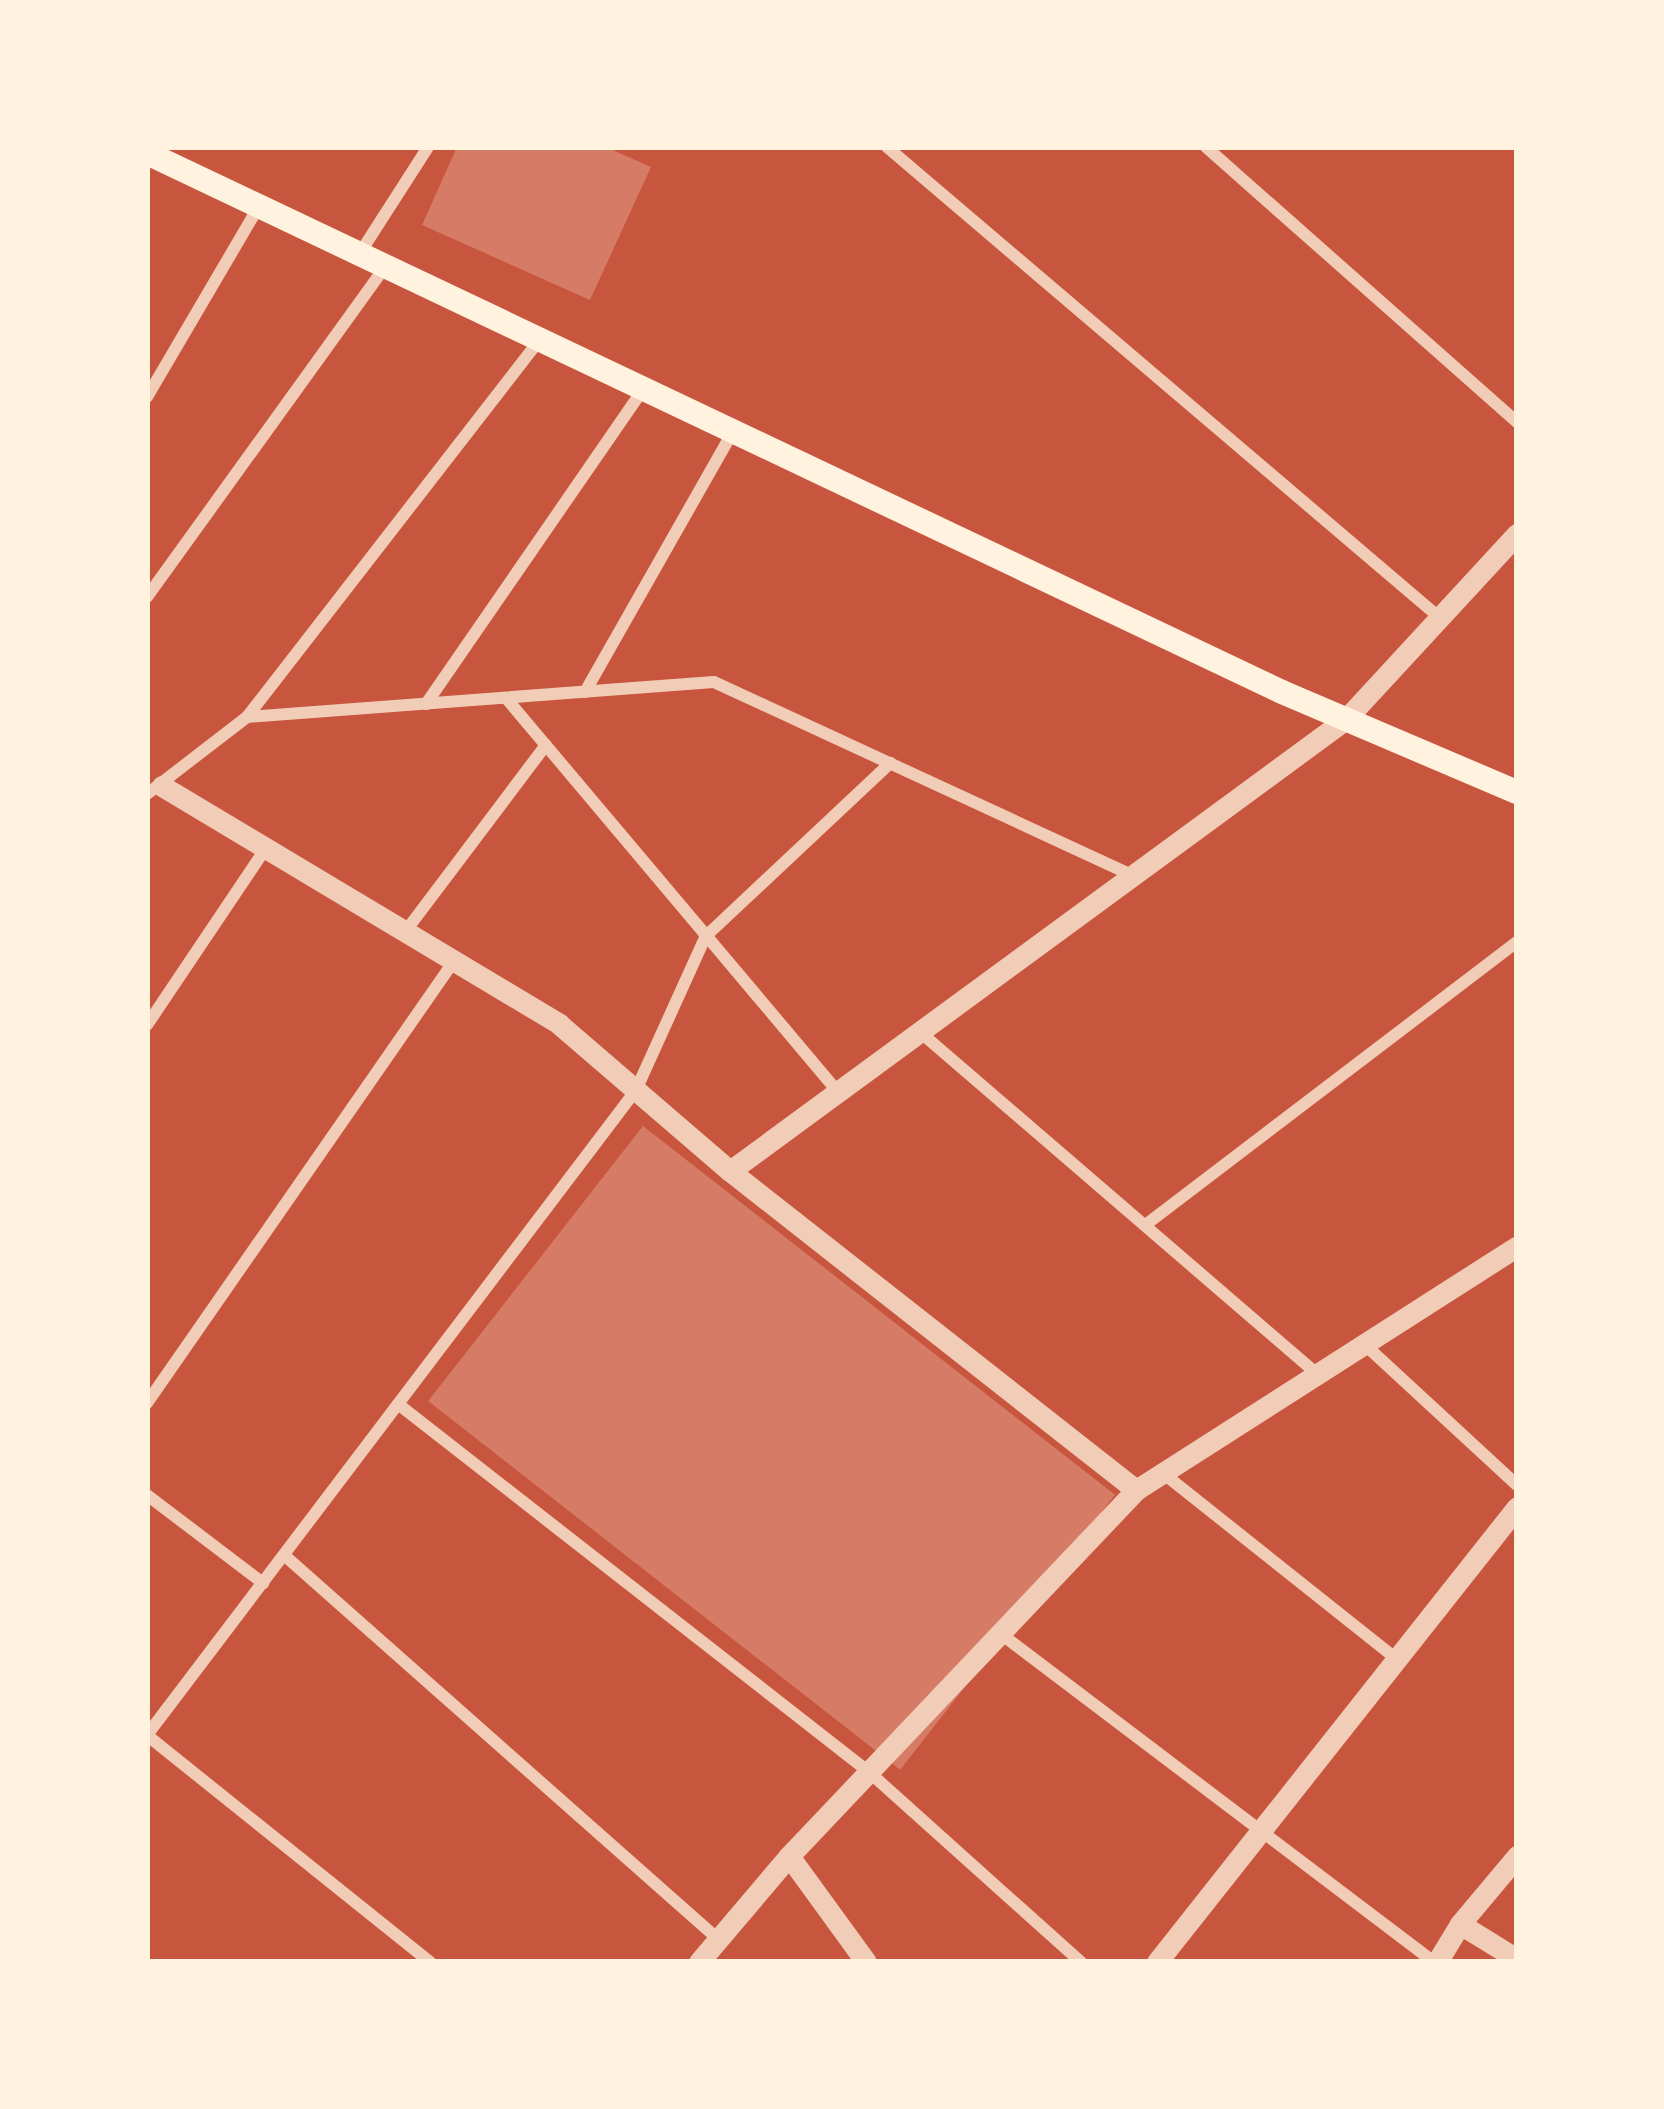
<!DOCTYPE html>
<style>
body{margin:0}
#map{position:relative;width:1664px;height:2109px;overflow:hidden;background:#c8553d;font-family:"Alegreya Sans",sans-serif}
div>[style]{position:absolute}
.building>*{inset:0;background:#d67c66;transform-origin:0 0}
.minor>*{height:12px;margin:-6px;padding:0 6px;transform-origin:6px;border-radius:6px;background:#f1ccb7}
.tertiary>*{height:21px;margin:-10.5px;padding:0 10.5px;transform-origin:10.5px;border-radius:10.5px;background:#f1ccb7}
.secondary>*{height:24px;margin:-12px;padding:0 12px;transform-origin:12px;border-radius:12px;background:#fff3e0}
span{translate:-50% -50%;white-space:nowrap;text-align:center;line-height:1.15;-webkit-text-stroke:12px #fff3e0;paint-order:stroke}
.frame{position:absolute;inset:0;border:150px solid #fff3e0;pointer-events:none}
</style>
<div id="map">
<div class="building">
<i style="clip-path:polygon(457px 147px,606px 147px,651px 167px,590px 300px,422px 225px)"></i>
<i style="left:643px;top:1126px;width:599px;height:349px;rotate:38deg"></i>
</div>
<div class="minor">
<i style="left:887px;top:147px;width:726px;rotate:40.42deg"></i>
<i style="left:1206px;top:147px;width:415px;rotate:41.5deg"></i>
<i style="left:360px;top:253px;width:126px;rotate:-57.3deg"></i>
<i style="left:147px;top:397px;width:219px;rotate:-59.6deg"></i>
<i style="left:147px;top:597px;width:408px;rotate:-54.2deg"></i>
<i style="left:585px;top:692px;width:299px;rotate:-60.4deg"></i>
<i style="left:506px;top:698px;width:515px;rotate:49.88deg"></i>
<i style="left:426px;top:704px;width:383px;rotate:-55.4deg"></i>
<i style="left:247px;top:717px;width:468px;rotate:-4.3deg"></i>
<i style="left:714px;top:682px;width:460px;rotate:24.8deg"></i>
<i style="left:147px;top:794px;width:126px;rotate:-37.6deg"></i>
<i style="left:247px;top:717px;width:478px;rotate:-52.2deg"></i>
<i style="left:405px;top:932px;width:234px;rotate:-53deg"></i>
<i style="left:147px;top:1025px;width:213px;rotate:-56.1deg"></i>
<i style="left:920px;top:1032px;width:523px;rotate:40.73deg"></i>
<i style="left:1148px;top:1223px;width:464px;rotate:-37.3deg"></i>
<i style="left:1363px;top:1343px;width:209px;rotate:42.7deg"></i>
<i style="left:147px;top:1403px;width:538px;rotate:-55.22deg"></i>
<i style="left:398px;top:1404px;width:598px;rotate:38deg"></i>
<i style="left:869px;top:1772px;width:285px;rotate:41.9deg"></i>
<i style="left:1164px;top:1474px;width:295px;rotate:38.5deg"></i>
<i style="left:147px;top:1495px;width:146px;rotate:37.2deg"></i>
<i style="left:284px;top:1555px;width:581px;rotate:41.51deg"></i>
<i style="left:1001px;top:1634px;width:543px;rotate:37.14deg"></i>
<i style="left:430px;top:1962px;width:363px;rotate:-141.3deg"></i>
<i style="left:147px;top:1735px;width:809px;rotate:-52.83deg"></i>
<i style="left:636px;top:1090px;width:169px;rotate:-65.6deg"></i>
<i style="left:706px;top:936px;width:253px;rotate:-43.2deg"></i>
</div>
<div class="tertiary">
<i style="left:162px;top:786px;width:463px;rotate:30.9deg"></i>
<i style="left:559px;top:1024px;width:225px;rotate:40.7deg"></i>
<i style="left:730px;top:1171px;width:516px;rotate:38.16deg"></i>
<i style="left:730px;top:1171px;width:764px;rotate:-36.27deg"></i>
<i style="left:1346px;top:719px;width:252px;rotate:-47.3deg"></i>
<i style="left:789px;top:1856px;width:131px;rotate:54deg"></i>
<i style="left:1460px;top:1924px;width:67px;rotate:31.6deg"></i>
<i style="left:699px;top:1962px;width:139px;rotate:-49.7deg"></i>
<i style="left:789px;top:1856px;width:504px;rotate:-46.53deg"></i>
<i style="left:1136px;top:1490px;width:452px;rotate:-32.6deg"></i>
<i style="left:1157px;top:1962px;width:580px;rotate:-51.65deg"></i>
<i style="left:1437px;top:1962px;width:44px;rotate:-58.8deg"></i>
<i style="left:1460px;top:1924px;width:89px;rotate:-50deg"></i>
</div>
<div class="secondary">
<i style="left:147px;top:153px;width:1256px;rotate:25.4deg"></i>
<i style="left:1282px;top:692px;width:255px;rotate:23.1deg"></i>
</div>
<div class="frame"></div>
</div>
